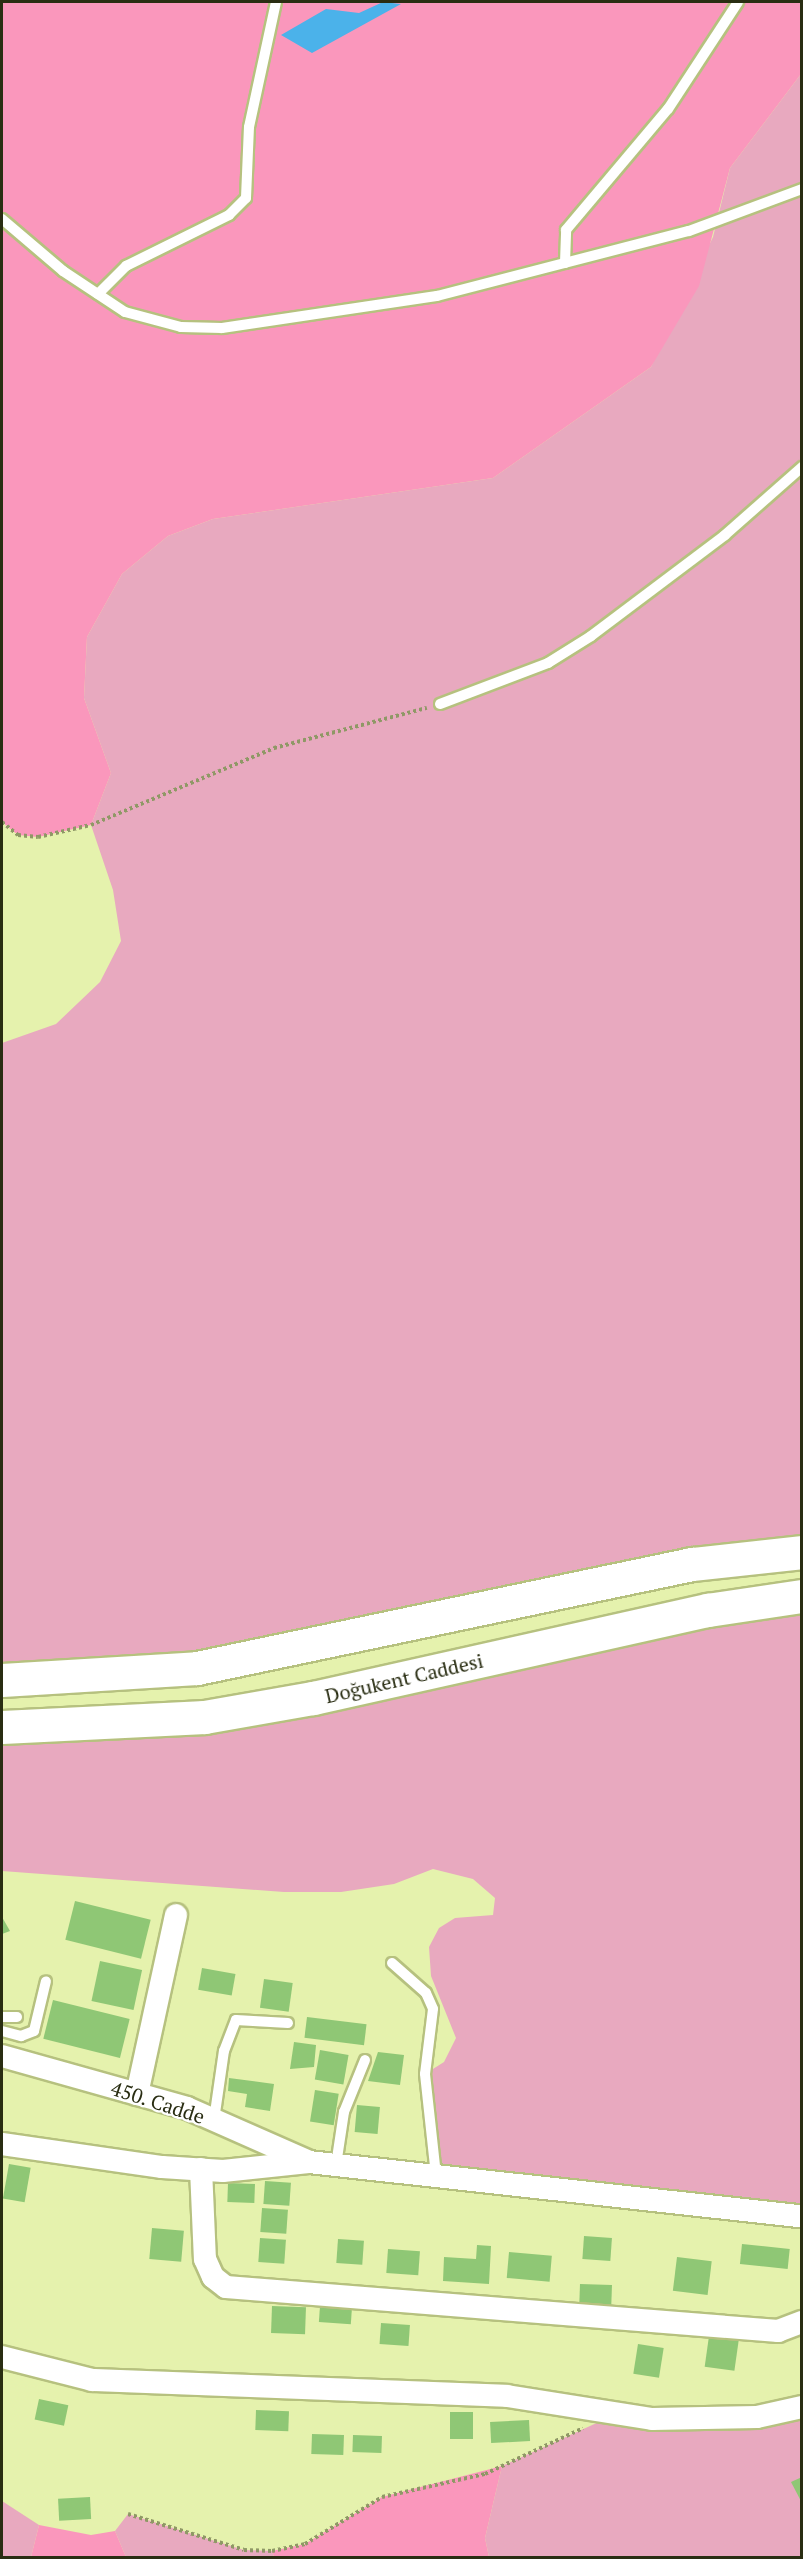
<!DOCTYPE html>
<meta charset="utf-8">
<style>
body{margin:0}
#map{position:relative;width:803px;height:2559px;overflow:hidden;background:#e5f2ad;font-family:"PT Serif",serif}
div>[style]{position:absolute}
.green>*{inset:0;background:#e8a9bf}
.forest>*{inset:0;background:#fa97bc}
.water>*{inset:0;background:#4bb2ea}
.building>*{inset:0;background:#8fc775;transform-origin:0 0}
.path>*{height:4px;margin-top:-2px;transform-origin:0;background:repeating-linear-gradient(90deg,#8f9866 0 3px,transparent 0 6px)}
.roads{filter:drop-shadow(2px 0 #b6c17f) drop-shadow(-2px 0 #b6c17f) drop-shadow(0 2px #b6c17f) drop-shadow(0 -2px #b6c17f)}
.service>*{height:10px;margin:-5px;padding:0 5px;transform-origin:5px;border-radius:5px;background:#fff}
.minor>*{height:22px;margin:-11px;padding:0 11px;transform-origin:11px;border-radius:11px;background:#fff}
.primary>*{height:33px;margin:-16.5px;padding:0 16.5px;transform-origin:16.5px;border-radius:16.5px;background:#fff}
span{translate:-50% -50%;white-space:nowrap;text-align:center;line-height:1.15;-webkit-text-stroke:4.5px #fff;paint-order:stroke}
.street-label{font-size:20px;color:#292d12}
.frame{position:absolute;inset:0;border:3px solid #292d12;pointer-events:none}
</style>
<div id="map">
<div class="green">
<i style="clip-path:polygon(801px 74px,801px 1552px,307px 1648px,2px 1680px,2px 1043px,56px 1024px,100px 982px,121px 941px,113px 890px,91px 825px,111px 773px,84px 698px,87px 637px,122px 574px,168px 536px,213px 519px,493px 478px,651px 367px,713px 237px,730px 168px)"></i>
<i style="clip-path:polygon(801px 1596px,801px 2216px,436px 2176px,425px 2074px,444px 2062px,456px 2038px,431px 1976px,429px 1947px,439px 1928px,455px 1918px,493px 1915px,495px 1898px,473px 1879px,433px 1869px,394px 1884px,341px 1892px,284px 1892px,2px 1871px,2px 1727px,101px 1724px)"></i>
<i style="clip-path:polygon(801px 2407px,801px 2557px,489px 2557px,485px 2538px,502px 2466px,601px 2421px)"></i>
<i style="clip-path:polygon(2px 2501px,39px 2525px,31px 2557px,2px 2557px)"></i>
<i style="clip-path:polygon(128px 2514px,244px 2550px,272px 2551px,274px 2557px,126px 2557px,115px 2531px)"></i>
</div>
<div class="forest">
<i style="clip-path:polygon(2px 2px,802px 2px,801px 74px,730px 168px,699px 286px,651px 367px,493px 478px,213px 519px,168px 536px,122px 574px,87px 637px,84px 698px,111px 773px,91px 825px,38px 837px,18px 835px,2px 822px)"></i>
<i style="clip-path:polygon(502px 2466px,485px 2538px,489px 2557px,274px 2557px,272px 2551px,305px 2544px,382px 2497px)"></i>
<i style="clip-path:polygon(39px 2525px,91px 2535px,115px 2531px,126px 2557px,31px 2557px)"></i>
</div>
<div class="water">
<i style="clip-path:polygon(383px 2px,401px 4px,312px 53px,281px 35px,326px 9px,359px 13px)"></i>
</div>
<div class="building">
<i style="left:75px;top:1901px;width:78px;height:40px;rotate:14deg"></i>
<i style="clip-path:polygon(2px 1917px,10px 1931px,2px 1934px)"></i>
<i style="left:100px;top:1961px;width:43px;height:41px;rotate:12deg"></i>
<i style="left:202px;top:1968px;width:34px;height:22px;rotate:10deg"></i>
<i style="left:264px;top:1979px;width:29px;height:29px;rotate:8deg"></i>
<i style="left:53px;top:2000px;width:79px;height:40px;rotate:14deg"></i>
<i style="left:307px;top:2017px;width:60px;height:21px;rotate:7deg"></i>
<i style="clip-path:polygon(294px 2042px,316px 2045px,314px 2067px,290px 2069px)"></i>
<i style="left:320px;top:2050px;width:29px;height:30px;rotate:10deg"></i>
<i style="clip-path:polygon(378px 2052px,404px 2055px,400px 2085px,368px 2081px)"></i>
<i style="clip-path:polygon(229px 2078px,274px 2084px,270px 2111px,245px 2107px,247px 2094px,228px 2091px)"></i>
<i style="left:315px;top:2090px;width:24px;height:32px;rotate:9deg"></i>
<i style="left:357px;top:2105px;width:23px;height:27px;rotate:5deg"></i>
<i style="left:9px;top:2164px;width:22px;height:35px;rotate:10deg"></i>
<i style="left:265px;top:2181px;width:26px;height:23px;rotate:4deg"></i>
<i style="left:228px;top:2183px;width:27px;height:19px;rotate:2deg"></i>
<i style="left:262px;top:2208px;width:26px;height:24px;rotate:4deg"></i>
<i style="left:152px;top:2228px;width:32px;height:31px;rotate:5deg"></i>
<i style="left:584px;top:2236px;width:28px;height:23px;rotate:4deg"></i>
<i style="left:260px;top:2238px;width:26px;height:24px;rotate:4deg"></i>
<i style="left:338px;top:2239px;width:26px;height:24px;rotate:4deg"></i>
<i style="left:742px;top:2244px;width:48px;height:20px;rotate:6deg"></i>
<i style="clip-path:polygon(477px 2245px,491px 2246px,489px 2284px,443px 2281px,444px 2257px,476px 2259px)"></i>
<i style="left:388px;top:2249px;width:32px;height:24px;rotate:4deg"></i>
<i style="left:509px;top:2252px;width:43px;height:26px;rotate:5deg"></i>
<i style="left:677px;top:2257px;width:35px;height:34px;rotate:7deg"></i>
<i style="left:580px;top:2284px;width:32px;height:24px;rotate:2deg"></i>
<i style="left:272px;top:2306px;width:34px;height:27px;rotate:2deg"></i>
<i style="left:320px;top:2306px;width:32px;height:16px;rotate:4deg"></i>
<i style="left:381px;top:2323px;width:29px;height:21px;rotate:4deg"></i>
<i style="left:709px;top:2336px;width:30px;height:31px;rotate:8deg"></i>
<i style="left:638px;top:2344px;width:26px;height:30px;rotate:9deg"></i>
<i style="left:39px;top:2399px;width:30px;height:21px;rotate:12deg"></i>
<i style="left:256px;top:2410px;width:33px;height:20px;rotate:2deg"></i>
<i style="left:450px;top:2412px;width:23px;height:27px"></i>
<i style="left:529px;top:2420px;width:21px;height:39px;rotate:87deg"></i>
<i style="left:312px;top:2434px;width:32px;height:20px;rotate:2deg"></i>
<i style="left:353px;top:2435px;width:29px;height:17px;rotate:2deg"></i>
<i style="clip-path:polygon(802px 2477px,802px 2503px,791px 2482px)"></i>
<i style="left:90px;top:2497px;width:22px;height:32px;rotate:87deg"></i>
</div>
<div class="path">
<i style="left:2px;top:822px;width:21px;rotate:39deg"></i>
<i style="left:18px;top:835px;width:20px;rotate:6deg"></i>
<i style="left:38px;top:837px;width:54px;rotate:-12.8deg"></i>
<i style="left:91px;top:825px;width:199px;rotate:-22.8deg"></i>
<i style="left:274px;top:748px;width:158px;rotate:-14.7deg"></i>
<i style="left:128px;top:2514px;width:121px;rotate:17.2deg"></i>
<i style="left:244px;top:2550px;width:28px;rotate:2deg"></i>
<i style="left:272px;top:2551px;width:34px;rotate:-12deg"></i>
<i style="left:305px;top:2544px;width:90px;rotate:-31.4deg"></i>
<i style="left:382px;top:2497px;width:106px;rotate:-12.6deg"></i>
<i style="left:485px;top:2474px;width:108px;rotate:-25.1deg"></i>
</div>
<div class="roads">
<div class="service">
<i style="left:2px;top:219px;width:80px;rotate:40.4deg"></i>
<i style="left:63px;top:271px;width:74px;rotate:33.5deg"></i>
<i style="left:125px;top:312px;width:58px;rotate:15deg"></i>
<i style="left:181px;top:327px;width:41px;rotate:1.4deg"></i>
<i style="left:222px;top:328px;width:217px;rotate:-8.5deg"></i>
<i style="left:437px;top:296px;width:260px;rotate:-14.5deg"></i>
<i style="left:689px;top:231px;width:121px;rotate:-20.4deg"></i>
<i style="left:565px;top:263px;width:33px;rotate:-88deg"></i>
<i style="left:566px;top:230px;width:158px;rotate:-49.9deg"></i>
<i style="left:668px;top:109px;width:128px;rotate:-56.8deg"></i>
<i style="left:98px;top:294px;width:40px;rotate:-45deg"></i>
<i style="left:126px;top:266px;width:115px;rotate:-26.3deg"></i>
<i style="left:229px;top:215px;width:24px;rotate:-45deg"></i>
<i style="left:246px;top:198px;width:71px;rotate:-87.6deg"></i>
<i style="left:249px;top:127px;width:128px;rotate:-77.8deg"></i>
<i style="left:440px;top:704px;width:116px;rotate:-20.8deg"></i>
<i style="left:548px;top:663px;width:51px;rotate:-32.1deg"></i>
<i style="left:591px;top:636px;width:168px;rotate:-37deg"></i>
<i style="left:725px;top:535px;width:103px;rotate:-41.4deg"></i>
<i style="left:392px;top:1963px;width:45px;rotate:41.4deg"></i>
<i style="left:426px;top:1993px;width:17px;rotate:66deg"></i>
<i style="left:433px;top:2009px;width:65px;rotate:97deg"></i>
<i style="left:425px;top:2074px;width:103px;rotate:83.8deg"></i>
<i style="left:2px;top:2017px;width:15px"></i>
<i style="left:2px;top:2031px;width:20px;rotate:15deg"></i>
<i style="left:21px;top:2036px;width:14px;rotate:-21deg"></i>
<i style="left:34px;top:2031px;width:51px;rotate:-76.5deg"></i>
<i style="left:214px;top:2120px;width:70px;rotate:-81.8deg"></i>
<i style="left:224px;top:2051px;width:33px;rotate:-69deg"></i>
<i style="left:236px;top:2020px;width:52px;rotate:3.3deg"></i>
<i style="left:336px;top:2165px;width:54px;rotate:-81.4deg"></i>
<i style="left:344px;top:2112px;width:56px;rotate:-68deg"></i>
</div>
<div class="minor">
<i style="left:2px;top:2056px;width:192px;rotate:15.7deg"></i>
<i style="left:187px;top:2108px;width:131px;rotate:23.8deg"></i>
<i style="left:137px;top:2094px;width:183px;rotate:-77.7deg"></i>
<i style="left:2px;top:2144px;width:162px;rotate:8.2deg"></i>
<i style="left:162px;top:2167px;width:61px;rotate:3.8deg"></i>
<i style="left:223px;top:2171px;width:86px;rotate:-6deg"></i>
<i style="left:309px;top:2162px;width:496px;rotate:6.3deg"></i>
<i style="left:201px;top:2169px;width:90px;rotate:87.5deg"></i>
<i style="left:205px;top:2259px;width:20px;rotate:66deg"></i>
<i style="left:213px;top:2277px;width:16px;rotate:38deg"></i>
<i style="left:226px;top:2287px;width:554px;rotate:4.56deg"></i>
<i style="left:778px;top:2331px;width:26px;rotate:-21deg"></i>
<i style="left:2px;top:2357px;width:93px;rotate:14.3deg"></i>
<i style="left:92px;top:2380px;width:415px;rotate:2.2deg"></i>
<i style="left:507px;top:2396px;width:147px;rotate:9deg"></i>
<i style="left:652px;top:2419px;width:105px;rotate:-1.1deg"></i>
<i style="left:757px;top:2417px;width:46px;rotate:-12.5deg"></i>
</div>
<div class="primary">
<i style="left:2px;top:1680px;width:195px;rotate:-3.5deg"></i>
<i style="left:197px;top:1668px;width:506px;rotate:-11.87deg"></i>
<i style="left:692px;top:1564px;width:111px;rotate:-6.2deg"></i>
<i style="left:2px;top:1727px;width:203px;rotate:-2.8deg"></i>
<i style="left:205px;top:1717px;width:110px;rotate:-10deg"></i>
<i style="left:313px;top:1698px;width:405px;rotate:-12.6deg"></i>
<i style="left:708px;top:1610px;width:95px;rotate:-8.5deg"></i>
</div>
</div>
<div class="street-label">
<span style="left:404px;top:1678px;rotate:-13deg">Doğukent Caddesi</span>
<span style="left:158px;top:2102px;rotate:18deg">450. Cadde</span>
</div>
<div class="frame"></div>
</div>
